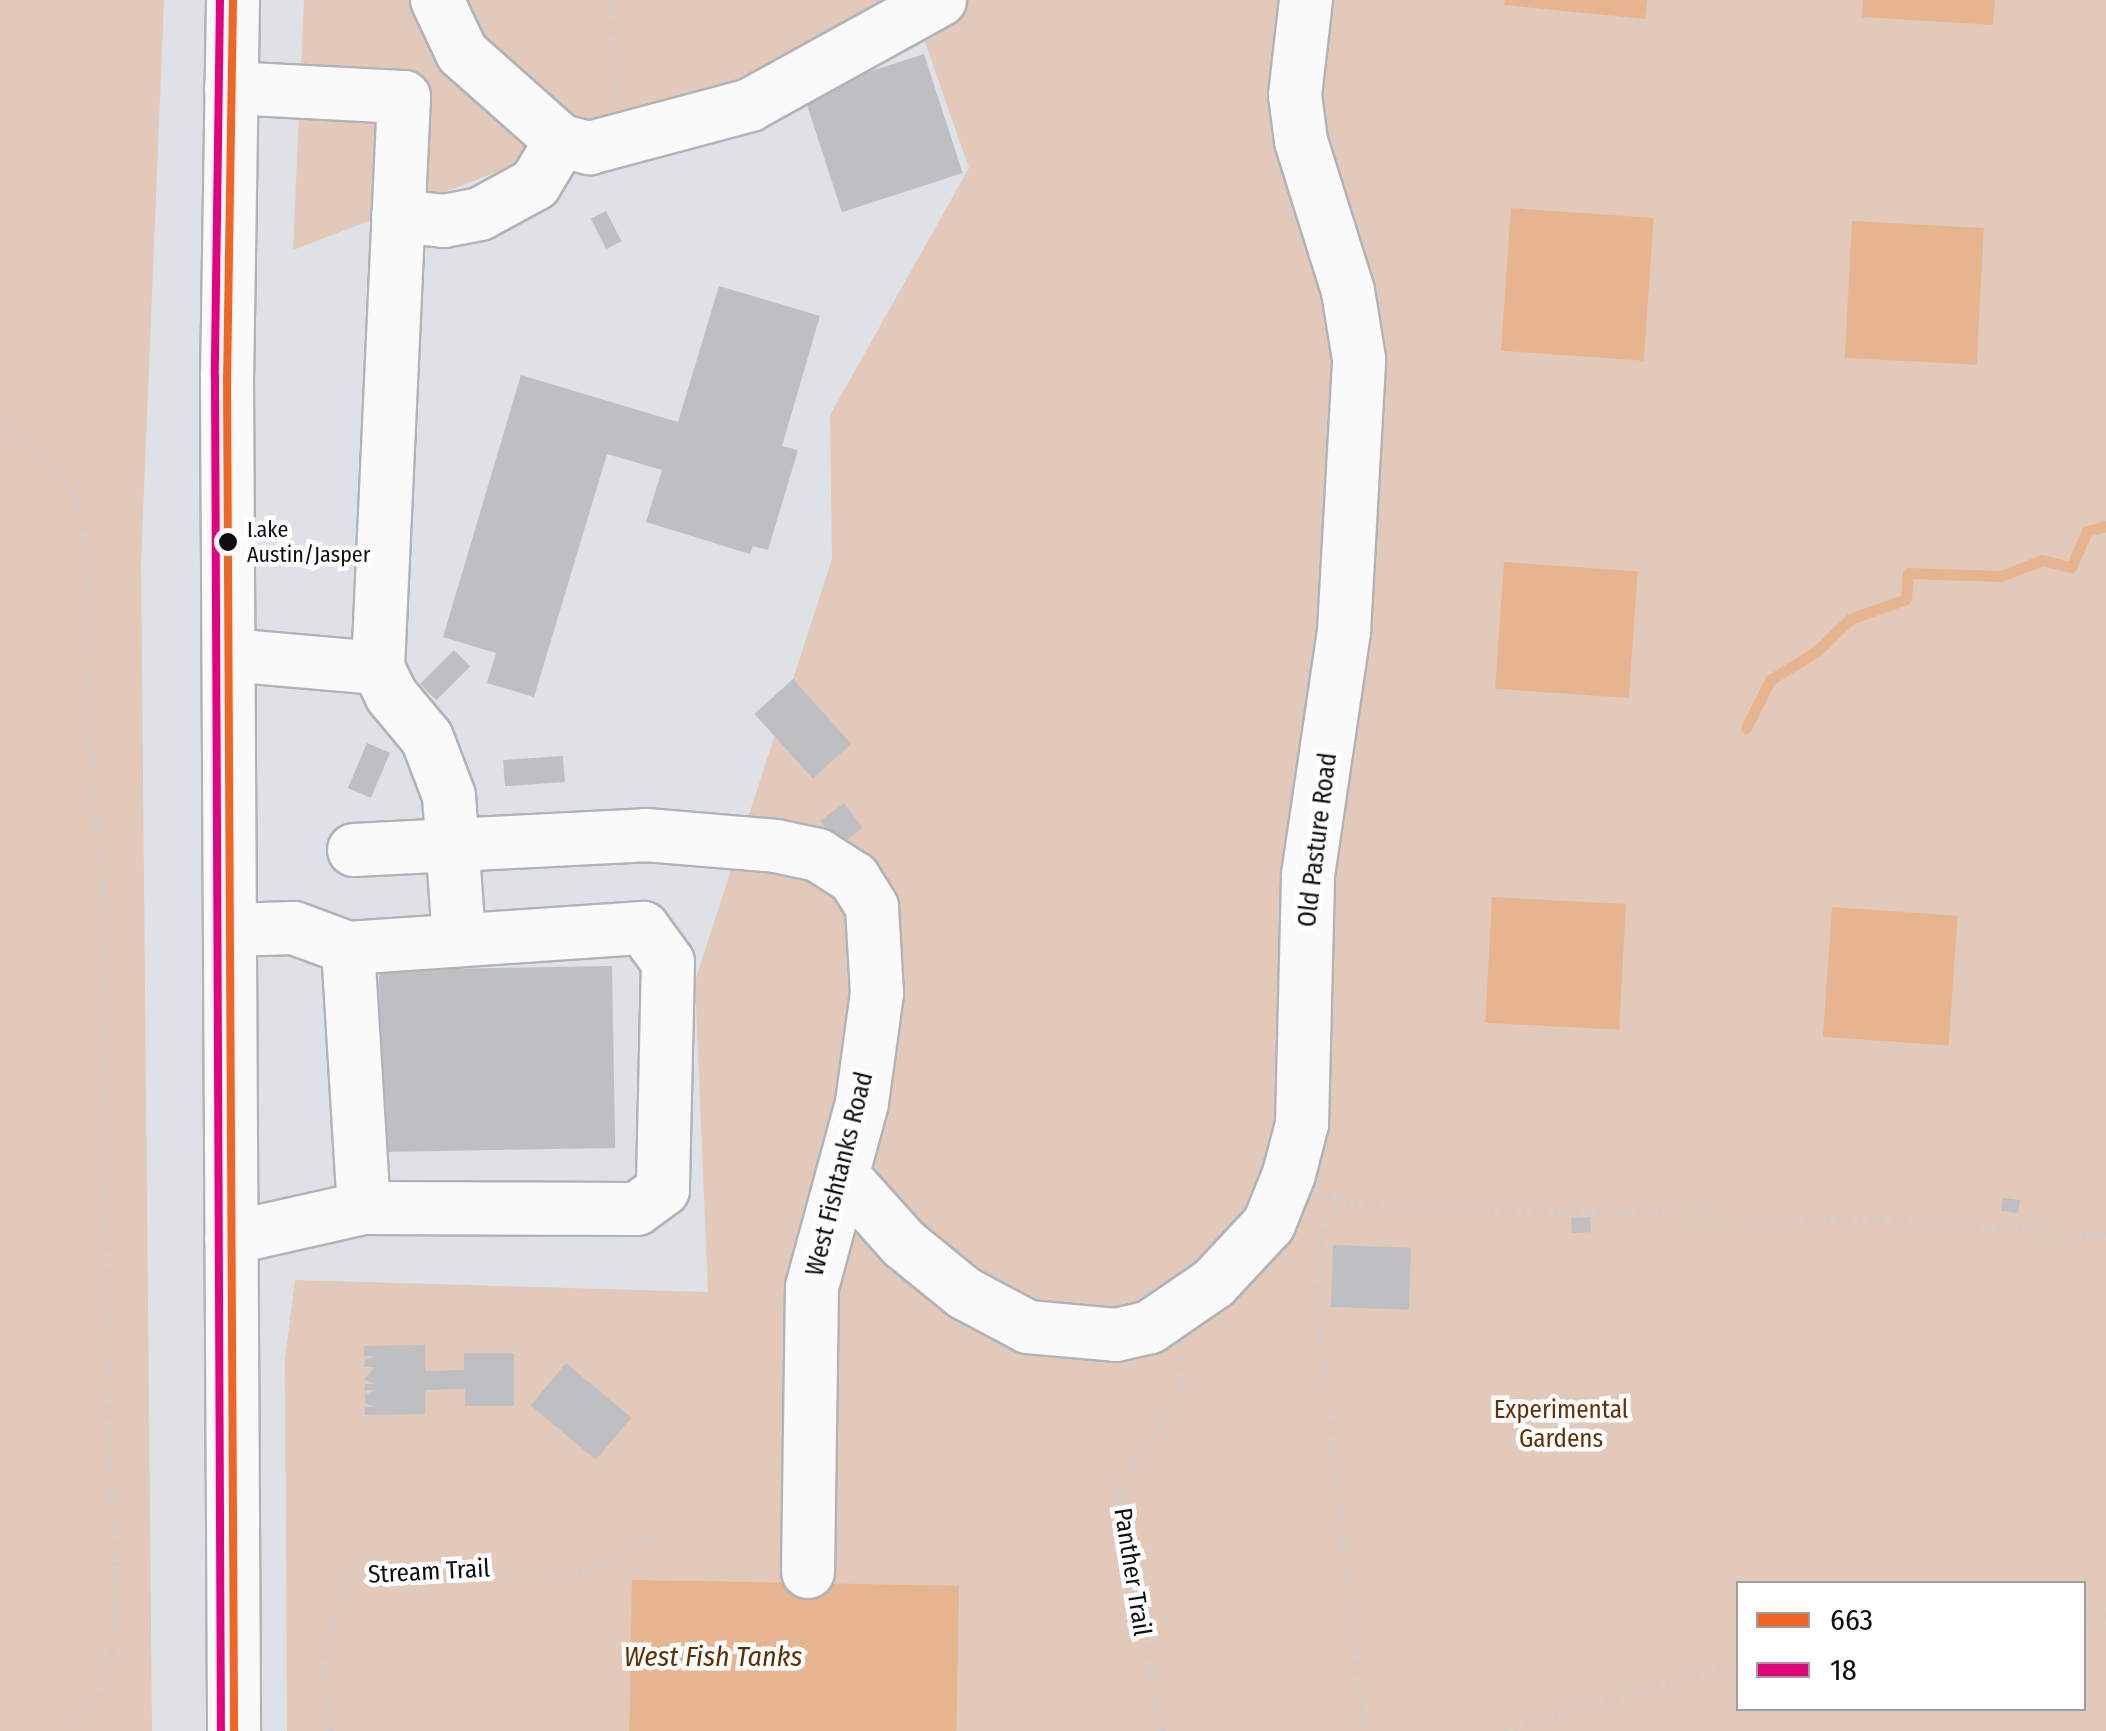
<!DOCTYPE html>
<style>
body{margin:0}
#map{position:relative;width:2106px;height:1731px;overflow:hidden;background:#dee1e6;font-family:"Fira Sans Condensed",sans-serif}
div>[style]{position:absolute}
.green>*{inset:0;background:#e2c9b9}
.water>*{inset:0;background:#e7b490;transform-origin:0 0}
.stream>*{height:11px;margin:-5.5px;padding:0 5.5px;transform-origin:5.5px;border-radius:5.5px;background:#e7b490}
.building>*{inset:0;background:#bebfc3;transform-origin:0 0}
.path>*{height:6px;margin-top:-3px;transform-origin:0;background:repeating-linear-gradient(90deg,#cbcdce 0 2.5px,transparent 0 10.5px)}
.roads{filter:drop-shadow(2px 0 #b0b3b7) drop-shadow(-2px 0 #b0b3b7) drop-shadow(0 2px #b0b3b7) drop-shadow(0 -2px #b0b3b7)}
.minor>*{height:52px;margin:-26px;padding:0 26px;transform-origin:26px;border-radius:26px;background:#fafafb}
.bus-1>*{height:8px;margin:-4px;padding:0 4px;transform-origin:4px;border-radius:4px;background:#f26522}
.bus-2>*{height:8px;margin:-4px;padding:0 4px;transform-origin:4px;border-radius:4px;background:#e5007d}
.dots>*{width:28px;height:28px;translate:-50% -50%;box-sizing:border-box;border:5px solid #fff;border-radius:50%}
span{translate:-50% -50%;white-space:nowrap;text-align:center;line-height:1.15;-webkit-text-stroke:9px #fff;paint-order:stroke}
.bus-label{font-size:22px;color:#0d0e11}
.left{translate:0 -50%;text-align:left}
.street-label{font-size:25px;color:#0d0e11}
.park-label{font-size:25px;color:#613207}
.water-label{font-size:28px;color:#5f3005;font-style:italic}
.legend{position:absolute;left:1736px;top:1581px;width:350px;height:130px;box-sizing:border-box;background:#fff;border:2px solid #9e9fa0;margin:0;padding:12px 18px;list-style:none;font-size:30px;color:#0d0e11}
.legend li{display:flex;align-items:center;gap:20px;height:50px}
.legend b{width:50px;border:2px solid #9e9fa0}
</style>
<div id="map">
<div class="green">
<i style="clip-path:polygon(0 0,164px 0,141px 563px,152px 1731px,0 1731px)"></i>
<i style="clip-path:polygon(evenodd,304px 0,2106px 0,2106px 1731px,287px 1731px,285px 1359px,295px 1280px,708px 1292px,695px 981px,832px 559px,830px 415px,969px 168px,918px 22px,604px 131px,293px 250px,304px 0,1738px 1584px,2084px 1584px,2084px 1708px,1738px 1708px,1738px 1584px)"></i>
</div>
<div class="water">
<i style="clip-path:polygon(1505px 0,1647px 0,1645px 19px,1504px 5px)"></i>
<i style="clip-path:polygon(1863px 0,1995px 0,1993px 25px,1862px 17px)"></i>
<i style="left:1511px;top:208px;width:143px;height:143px;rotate:4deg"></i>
<i style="left:1852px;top:221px;width:132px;height:137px;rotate:3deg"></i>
<i style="left:1504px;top:562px;width:134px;height:127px;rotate:4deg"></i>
<i style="left:1492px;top:897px;width:134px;height:126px;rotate:3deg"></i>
<i style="left:1832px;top:907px;width:126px;height:130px;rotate:4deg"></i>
<i style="left:632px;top:1580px;width:327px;height:151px;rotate:1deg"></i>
</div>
<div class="stream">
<i style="left:1746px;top:728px;width:54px;rotate:-63.4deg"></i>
<i style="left:1770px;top:680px;width:55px;rotate:-31.7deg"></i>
<i style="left:1817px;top:651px;width:46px;rotate:-44.1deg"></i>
<i style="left:1850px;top:619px;width:59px;rotate:-19.7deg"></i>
<i style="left:1906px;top:599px;width:26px;rotate:-86deg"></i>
<i style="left:1908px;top:573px;width:93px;rotate:1.8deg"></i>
<i style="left:2001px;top:576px;width:44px;rotate:-21.3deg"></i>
<i style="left:2042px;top:560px;width:30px;rotate:14deg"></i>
<i style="left:2071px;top:567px;width:39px;rotate:-66deg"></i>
<i style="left:2087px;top:531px;width:20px;rotate:-15deg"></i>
</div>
<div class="building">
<i style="left:924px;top:54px;width:125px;height:127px;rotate:72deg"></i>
<i style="left:606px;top:211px;width:34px;height:17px;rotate:63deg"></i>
<i style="clip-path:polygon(719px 286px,820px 316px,782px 446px,798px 450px,768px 550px,753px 546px,750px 554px,646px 522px,662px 470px,607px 454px,534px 697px,487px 683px,496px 653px,443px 637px,521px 375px,678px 422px)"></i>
<i style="left:454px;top:650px;width:23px;height:48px;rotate:45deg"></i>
<i style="left:793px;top:679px;width:87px;height:52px;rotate:48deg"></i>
<i style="left:367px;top:743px;width:25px;height:49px;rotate:23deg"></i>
<i style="left:563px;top:756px;width:26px;height:60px;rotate:86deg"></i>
<i style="left:844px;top:803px;width:31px;height:30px;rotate:53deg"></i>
<i style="left:612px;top:966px;width:182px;height:233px;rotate:89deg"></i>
<i style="left:2003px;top:1198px;width:17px;height:13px;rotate:7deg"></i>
<i style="left:1590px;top:1217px;width:15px;height:19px;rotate:86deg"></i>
<i style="left:1333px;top:1245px;width:78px;height:62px;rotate:2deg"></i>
<i style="clip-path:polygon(425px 1345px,425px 1371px,464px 1370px,464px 1353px,514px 1353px,514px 1406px,465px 1406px,465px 1389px,425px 1390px,425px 1414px,365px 1415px,365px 1407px,375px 1407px,365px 1403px,365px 1395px,375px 1390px,365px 1390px,365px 1384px,375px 1384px,364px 1379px,375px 1367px,364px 1367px,365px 1360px,375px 1356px,364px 1356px,364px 1346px)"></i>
<i style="left:566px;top:1363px;width:85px;height:55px;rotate:40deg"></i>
</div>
<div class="path">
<i style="left:610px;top:0;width:99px;rotate:86.5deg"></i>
<i style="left:0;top:416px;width:111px;rotate:46.8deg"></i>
<i style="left:76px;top:497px;width:63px;rotate:77.1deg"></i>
<i style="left:90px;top:558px;width:156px;rotate:91.1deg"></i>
<i style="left:87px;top:714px;width:189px;rotate:85.1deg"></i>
<i style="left:103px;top:902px;width:503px;rotate:89.54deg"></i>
<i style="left:107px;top:1405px;width:173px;rotate:87deg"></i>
<i style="left:116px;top:1578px;width:75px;rotate:93.1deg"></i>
<i style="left:112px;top:1653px;width:50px;rotate:106.3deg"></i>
<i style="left:98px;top:1701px;width:38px;rotate:127deg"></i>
<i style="left:1328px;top:1194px;width:30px;rotate:24deg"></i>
<i style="left:1355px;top:1206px;width:528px;rotate:1.63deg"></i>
<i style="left:1883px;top:1221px;width:224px;rotate:3.8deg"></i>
<i style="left:1338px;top:1201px;width:46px;rotate:113.2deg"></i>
<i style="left:1320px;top:1243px;width:43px;rotate:94deg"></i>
<i style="left:1317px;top:1286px;width:400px;rotate:84.1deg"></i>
<i style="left:1358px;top:1684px;width:26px;rotate:83deg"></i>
<i style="left:1361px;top:1710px;width:28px;rotate:49deg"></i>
<i style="left:2084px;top:1617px;width:22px"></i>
<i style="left:1361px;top:1712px;width:19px;rotate:81deg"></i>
<i style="left:331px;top:1731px;width:63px;rotate:-97.4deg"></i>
<i style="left:323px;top:1669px;width:95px;rotate:-76.6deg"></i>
<i style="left:345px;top:1577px;width:120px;rotate:-5.3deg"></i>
<i style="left:464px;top:1566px;width:122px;rotate:2.3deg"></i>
<i style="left:586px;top:1571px;width:85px;rotate:-25.1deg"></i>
<i style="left:1162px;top:1731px;width:247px;rotate:-100.3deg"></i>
<i style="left:1118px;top:1488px;width:116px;rotate:-55.5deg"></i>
<i style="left:1184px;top:1392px;width:35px;rotate:-98deg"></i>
<i style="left:1505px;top:1731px;width:243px;rotate:-16.3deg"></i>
</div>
<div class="roads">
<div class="minor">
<i style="left:233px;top:0;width:376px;rotate:90.9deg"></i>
<i style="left:227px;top:376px;width:1355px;rotate:89.7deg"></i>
<i style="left:437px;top:0;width:59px;rotate:64.7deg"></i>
<i style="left:462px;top:53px;width:132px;rotate:41.6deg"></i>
<i style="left:561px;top:141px;width:30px;rotate:14deg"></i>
<i style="left:590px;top:148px;width:166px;rotate:-15deg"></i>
<i style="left:750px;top:105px;width:217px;rotate:-28.9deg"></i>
<i style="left:231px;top:88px;width:173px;rotate:3deg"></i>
<i style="left:404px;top:97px;width:572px;rotate:92.61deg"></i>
<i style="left:378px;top:668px;width:30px;rotate:64deg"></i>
<i style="left:391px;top:695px;width:56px;rotate:50.1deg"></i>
<i style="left:427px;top:738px;width:62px;rotate:69.2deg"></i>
<i style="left:449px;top:796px;width:144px;rotate:86deg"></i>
<i style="left:398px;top:216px;width:46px;rotate:6.2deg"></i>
<i style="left:444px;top:221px;width:37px;rotate:-11deg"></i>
<i style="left:480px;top:214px;width:63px;rotate:-28.6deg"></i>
<i style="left:535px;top:184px;width:50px;rotate:-58.8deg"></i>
<i style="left:229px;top:655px;width:150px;rotate:5deg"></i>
<i style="left:354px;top:850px;width:292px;rotate:-2.9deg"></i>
<i style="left:646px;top:835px;width:130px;rotate:4.8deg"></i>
<i style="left:776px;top:846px;width:43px;rotate:12.1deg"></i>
<i style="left:818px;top:855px;width:43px;rotate:32.6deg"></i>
<i style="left:854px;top:878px;width:34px;rotate:58deg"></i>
<i style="left:872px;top:907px;width:86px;rotate:86.7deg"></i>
<i style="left:877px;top:993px;width:111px;rotate:97.8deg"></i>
<i style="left:862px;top:1103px;width:191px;rotate:105.2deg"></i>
<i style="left:812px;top:1287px;width:285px;rotate:90.8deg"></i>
<i style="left:230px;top:930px;width:64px;rotate:-1.8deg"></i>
<i style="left:294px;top:928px;width:58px;rotate:20.3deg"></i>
<i style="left:348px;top:948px;width:296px;rotate:-3.9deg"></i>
<i style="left:643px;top:928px;width:42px;rotate:53.7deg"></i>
<i style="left:668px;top:962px;width:228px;rotate:91.3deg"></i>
<i style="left:663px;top:1190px;width:32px;rotate:144deg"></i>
<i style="left:637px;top:1209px;width:273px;rotate:-179.8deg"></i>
<i style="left:364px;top:1208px;width:136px;rotate:167.3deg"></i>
<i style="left:348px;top:948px;width:260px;rotate:86.5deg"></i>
<i style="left:844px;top:1177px;width:90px;rotate:48.2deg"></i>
<i style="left:904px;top:1244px;width:77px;rotate:39.2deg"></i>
<i style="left:964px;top:1293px;width:72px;rotate:28deg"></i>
<i style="left:1028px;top:1327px;width:88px;rotate:5.2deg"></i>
<i style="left:1116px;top:1335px;width:35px;rotate:-13deg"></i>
<i style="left:1150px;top:1327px;width:78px;rotate:-34.5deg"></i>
<i style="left:1214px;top:1283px;width:81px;rotate:-47deg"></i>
<i style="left:1269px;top:1224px;width:54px;rotate:-68.2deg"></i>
<i style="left:1289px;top:1174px;width:52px;rotate:-75.4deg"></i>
<i style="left:1302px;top:1124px;width:249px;rotate:-88.6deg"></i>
<i style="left:1308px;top:875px;width:247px;rotate:-81.6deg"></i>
<i style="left:1344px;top:631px;width:272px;rotate:-86.8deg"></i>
<i style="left:1359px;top:359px;width:69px;rotate:-99.2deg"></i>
<i style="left:1348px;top:291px;width:157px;rotate:-107.4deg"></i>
<i style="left:1301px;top:141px;width:46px;rotate:-97.4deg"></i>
<i style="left:1295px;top:95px;width:96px;rotate:-83.4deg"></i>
</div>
</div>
<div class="bus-1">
<i style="left:233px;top:0;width:376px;rotate:90.9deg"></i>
<i style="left:227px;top:376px;width:1355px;rotate:89.7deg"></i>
</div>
<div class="bus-2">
<i style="left:220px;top:0;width:376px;rotate:90.8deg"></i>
<i style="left:215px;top:376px;width:1355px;rotate:89.75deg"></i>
</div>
<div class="dots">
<i style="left:228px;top:542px;background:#0d0e11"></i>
</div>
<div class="bus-label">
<span class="left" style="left:247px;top:542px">Lake<br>Austin/Jasper</span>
</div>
<div class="street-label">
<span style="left:1318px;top:840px;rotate:-83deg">Old Pasture Road</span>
<span style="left:840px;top:1174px;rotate:-76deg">West Fishtanks Road</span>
<span style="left:429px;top:1572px;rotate:-3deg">Stream Trail</span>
<span style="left:1132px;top:1572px;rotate:81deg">Panther Trail</span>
</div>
<div class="park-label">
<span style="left:1561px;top:1425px">Experimental<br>Gardens</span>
</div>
<div class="water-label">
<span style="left:713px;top:1657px">West Fish Tanks</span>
</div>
<ul class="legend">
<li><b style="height:12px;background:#f26522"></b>663</li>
<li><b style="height:12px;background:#e5007d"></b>18</li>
</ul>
</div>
